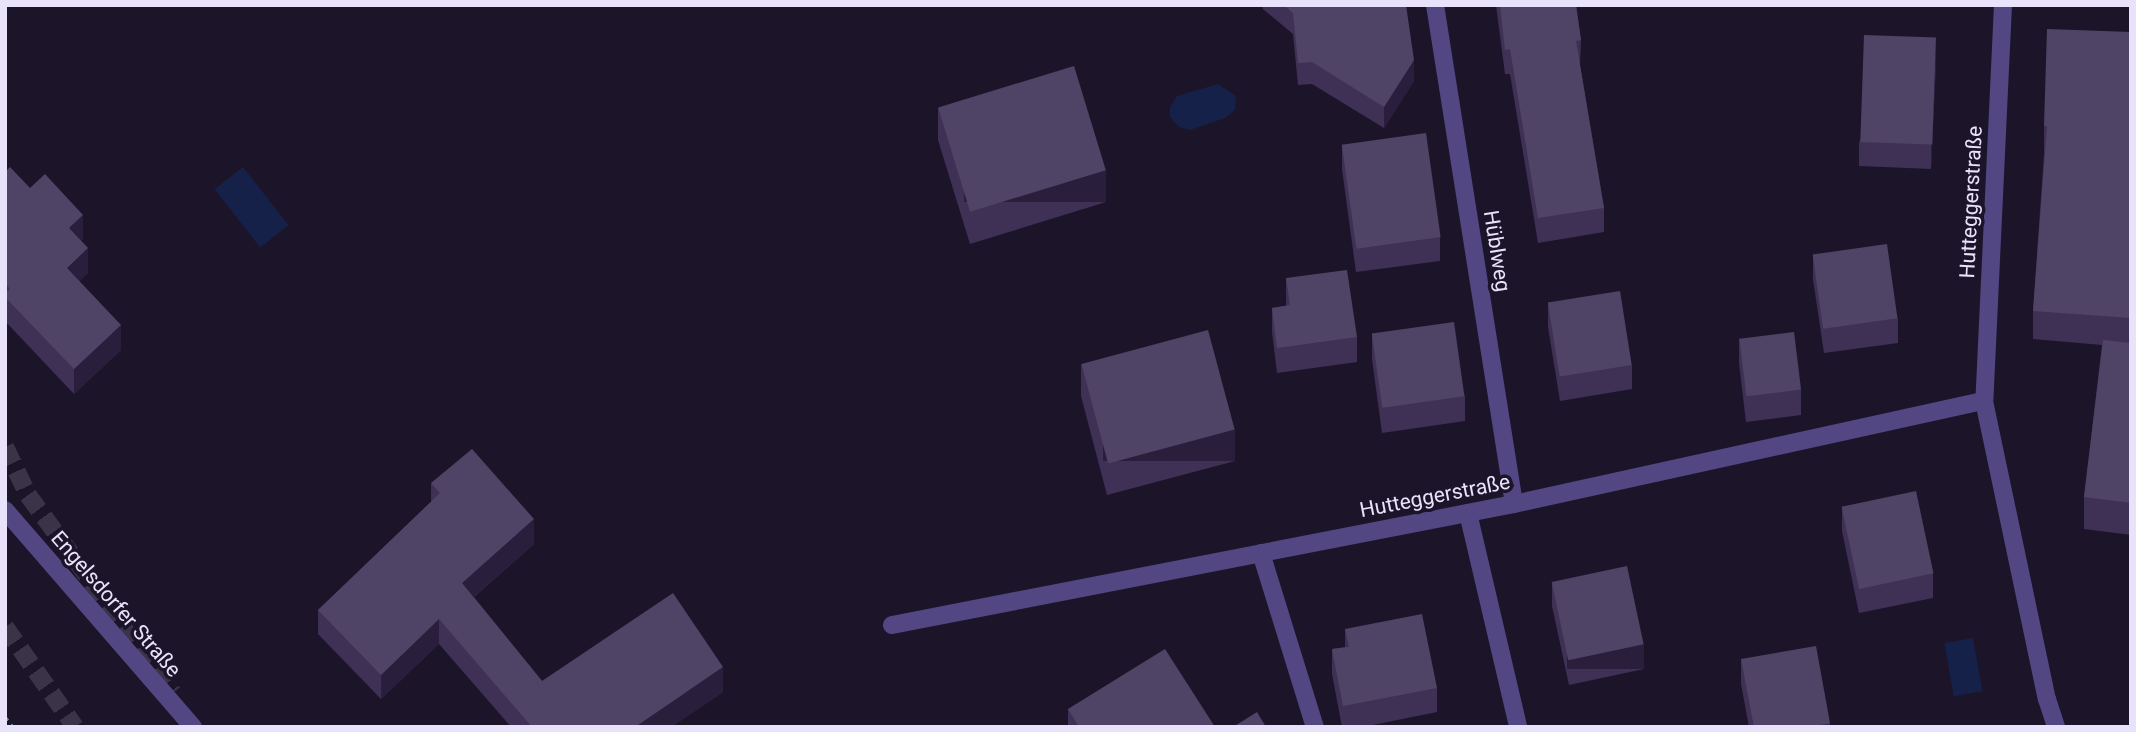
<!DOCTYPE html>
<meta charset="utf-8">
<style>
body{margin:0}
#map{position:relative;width:2136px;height:732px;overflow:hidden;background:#1c152a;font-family:Roboto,sans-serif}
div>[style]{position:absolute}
.water>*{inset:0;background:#152148;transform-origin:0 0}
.major-tunnel>*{height:18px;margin-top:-9px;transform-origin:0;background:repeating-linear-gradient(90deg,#3b3449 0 18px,transparent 0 27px)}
.path>*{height:4.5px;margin-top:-2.25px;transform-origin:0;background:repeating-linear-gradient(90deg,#42a4af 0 3.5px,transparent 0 8.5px)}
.minor>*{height:18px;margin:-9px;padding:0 9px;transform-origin:9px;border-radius:9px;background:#524783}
.wall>*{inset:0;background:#3e3155}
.shaded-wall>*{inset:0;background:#291e3c;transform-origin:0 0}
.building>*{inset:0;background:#504466;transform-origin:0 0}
span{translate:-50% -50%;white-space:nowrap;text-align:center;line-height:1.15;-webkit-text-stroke:7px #1c152a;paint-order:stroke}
.street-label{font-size:21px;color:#e9e2fb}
.frame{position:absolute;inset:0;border:7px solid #e9e2fb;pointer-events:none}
</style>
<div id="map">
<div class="water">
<i style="clip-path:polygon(1218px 84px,1236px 96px,1235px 110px,1225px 118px,1190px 130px,1179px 127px,1170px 117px,1170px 107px,1177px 96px)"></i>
<i style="left:243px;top:167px;width:74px;height:36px;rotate:52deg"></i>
<i style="left:1973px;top:638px;width:54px;height:29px;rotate:80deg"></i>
</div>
<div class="major-tunnel">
<i style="left:5px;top:447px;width:53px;rotate:64.4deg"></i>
<i style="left:28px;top:495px;width:245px;rotate:53.8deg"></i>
<i style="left:5px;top:627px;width:122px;rotate:55deg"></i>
</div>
<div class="path">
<i style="left:5px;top:718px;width:11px;rotate:52deg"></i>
</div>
<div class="minor">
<i style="left:1435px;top:5px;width:505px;rotate:81deg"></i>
<i style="left:2003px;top:5px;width:396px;rotate:92.7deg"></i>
<i style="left:1984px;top:401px;width:305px;rotate:78.1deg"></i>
<i style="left:2047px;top:699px;width:29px;rotate:72deg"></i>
<i style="left:5px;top:510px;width:287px;rotate:49.1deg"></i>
<i style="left:1468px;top:513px;width:220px;rotate:76.8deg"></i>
<i style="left:1261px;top:553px;width:182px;rotate:72.8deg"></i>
<i style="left:892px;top:625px;width:634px;rotate:-11.01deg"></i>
<i style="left:1514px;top:504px;width:481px;rotate:-12.4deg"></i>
</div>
<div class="wall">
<i style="clip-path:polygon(1262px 5px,1406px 5px,1414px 81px,1384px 128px,1312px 84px,1298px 85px,1293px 34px,1263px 9px)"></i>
<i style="clip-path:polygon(1496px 5px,1576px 5px,1581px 40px,1580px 65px,1604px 208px,1604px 232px,1538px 243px,1510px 74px,1505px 74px)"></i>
<i style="clip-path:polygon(2131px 32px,2131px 535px,2084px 529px,2084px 497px,2102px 345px,2033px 339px,2033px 311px,2044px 154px,2044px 126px)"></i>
<i style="clip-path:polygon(1936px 63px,1931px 169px,1859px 166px,1859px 142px)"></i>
<i style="clip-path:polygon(938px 108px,1106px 202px,970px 244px,938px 140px)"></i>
<i style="clip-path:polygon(1342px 144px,1440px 237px,1440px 261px,1356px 272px,1342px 169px)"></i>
<i style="clip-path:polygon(5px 172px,30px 188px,83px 239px,81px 241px,88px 273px,79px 281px,121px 350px,74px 394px,5px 321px)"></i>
<i style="clip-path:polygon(1813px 255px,1898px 318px,1898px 343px,1824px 353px,1813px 279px)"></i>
<i style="clip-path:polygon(1286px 278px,1357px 337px,1357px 362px,1277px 373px,1272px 332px,1272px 308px,1286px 306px)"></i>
<i style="clip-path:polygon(1548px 302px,1632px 365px,1632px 389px,1560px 401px,1548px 327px)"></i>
<i style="clip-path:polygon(1372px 334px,1465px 396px,1465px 421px,1382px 433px,1372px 359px)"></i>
<i style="clip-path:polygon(1739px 338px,1801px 390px,1801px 415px,1746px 422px,1739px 363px)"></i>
<i style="clip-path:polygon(1081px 364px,1235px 461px,1107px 495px,1081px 396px)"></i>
<i style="clip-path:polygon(431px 483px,534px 544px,474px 597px,542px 681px,723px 692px,671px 727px,511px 727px,439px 644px,381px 699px,318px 634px,318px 610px,431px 502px)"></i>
<i style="clip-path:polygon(1842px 506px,1933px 573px,1933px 598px,1859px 613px,1842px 531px)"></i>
<i style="clip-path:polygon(1552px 582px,1644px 669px,1569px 685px,1552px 606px)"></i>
<i style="clip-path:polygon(1345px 629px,1437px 688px,1437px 712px,1363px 727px,1342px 727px,1332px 674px,1332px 649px,1345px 647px)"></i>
<i style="clip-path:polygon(1741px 659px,1830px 723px,1830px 727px,1749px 727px,1741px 684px)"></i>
<i style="clip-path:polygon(1068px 709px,1215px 727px,1068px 727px)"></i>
</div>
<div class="shaded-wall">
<i style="clip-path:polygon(1936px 38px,1936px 63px,1931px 169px,1931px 145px)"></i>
<i style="clip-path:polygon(1414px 60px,1414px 81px,1384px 128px,1384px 107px)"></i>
<i style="left:1106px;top:170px;width:32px;height:142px;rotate:90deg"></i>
<i style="clip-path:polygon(83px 215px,83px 239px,69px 253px,69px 228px)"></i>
<i style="clip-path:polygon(88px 248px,88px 273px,67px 293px,67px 268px)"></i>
<i style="clip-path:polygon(121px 325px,121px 350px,74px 394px,74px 369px)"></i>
<i style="left:1235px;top:429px;width:32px;height:132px;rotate:90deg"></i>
<i style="clip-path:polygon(534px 519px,534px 544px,462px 607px,462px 583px)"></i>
<i style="clip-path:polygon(439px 619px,439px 644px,381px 699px,381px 675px)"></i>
<i style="left:1644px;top:644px;width:25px;height:77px;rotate:90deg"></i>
<i style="clip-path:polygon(723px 667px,723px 692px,671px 727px,635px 727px)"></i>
</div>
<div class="building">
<i style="clip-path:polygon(1284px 5px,1406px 5px,1414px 60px,1384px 107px,1312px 62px,1298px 63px,1293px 13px)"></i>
<i style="clip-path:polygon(1500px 5px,1576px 5px,1581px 40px,1576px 41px,1604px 208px,1538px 218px,1510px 49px,1505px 50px)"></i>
<i style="clip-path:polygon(2047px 29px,2131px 32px,2131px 318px,2033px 311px,2047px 126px,2044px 126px)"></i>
<i style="left:1864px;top:35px;width:72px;height:107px;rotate:2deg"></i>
<i style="left:1074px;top:66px;width:109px;height:142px;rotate:73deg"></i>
<i style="left:1426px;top:133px;width:105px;height:85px;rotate:82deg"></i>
<i style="clip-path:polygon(10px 167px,30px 188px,45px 174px,83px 215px,69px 228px,88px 248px,67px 268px,121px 325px,74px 369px,5px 297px,5px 293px,10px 289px,5px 283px,5px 172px)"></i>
<i style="left:1887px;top:244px;width:75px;height:75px;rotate:82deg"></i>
<i style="clip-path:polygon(1347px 270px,1357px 337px,1277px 348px,1272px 308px,1290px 305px,1286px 278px)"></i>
<i style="left:1620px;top:291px;width:75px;height:73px;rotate:81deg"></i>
<i style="left:1454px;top:322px;width:75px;height:83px;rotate:82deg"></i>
<i style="left:1208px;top:330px;width:103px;height:131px;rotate:75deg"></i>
<i style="left:1794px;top:332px;width:58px;height:55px;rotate:83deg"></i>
<i style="clip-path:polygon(2103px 340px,2131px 343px,2131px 503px,2084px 497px)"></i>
<i style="clip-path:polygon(472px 449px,534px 519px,462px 583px,542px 681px,673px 593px,723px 667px,635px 727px,532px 727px,439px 619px,381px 675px,318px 610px,440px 493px,431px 483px)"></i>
<i style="left:1916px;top:491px;width:84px;height:76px;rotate:78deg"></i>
<i style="left:1627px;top:566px;width:80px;height:77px;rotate:78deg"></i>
<i style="clip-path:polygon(1422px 614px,1437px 688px,1343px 706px,1332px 649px,1349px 647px,1345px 629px)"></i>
<i style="clip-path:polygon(1816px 646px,1830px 723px,1808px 727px,1754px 727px,1741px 659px)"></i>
<i style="clip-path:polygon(1165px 649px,1215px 727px,1079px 727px,1068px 709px)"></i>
<i style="clip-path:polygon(1257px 712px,1266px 727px,1233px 727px)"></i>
</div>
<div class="street-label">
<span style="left:1971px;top:202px;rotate:-87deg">Hutteggerstraße</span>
<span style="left:1497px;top:251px;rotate:81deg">Hüblweg</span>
<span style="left:1435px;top:496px;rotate:-11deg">Hutteggerstraße</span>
<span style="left:116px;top:604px;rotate:49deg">Engelsdorfer Straße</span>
</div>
<div class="frame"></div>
</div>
